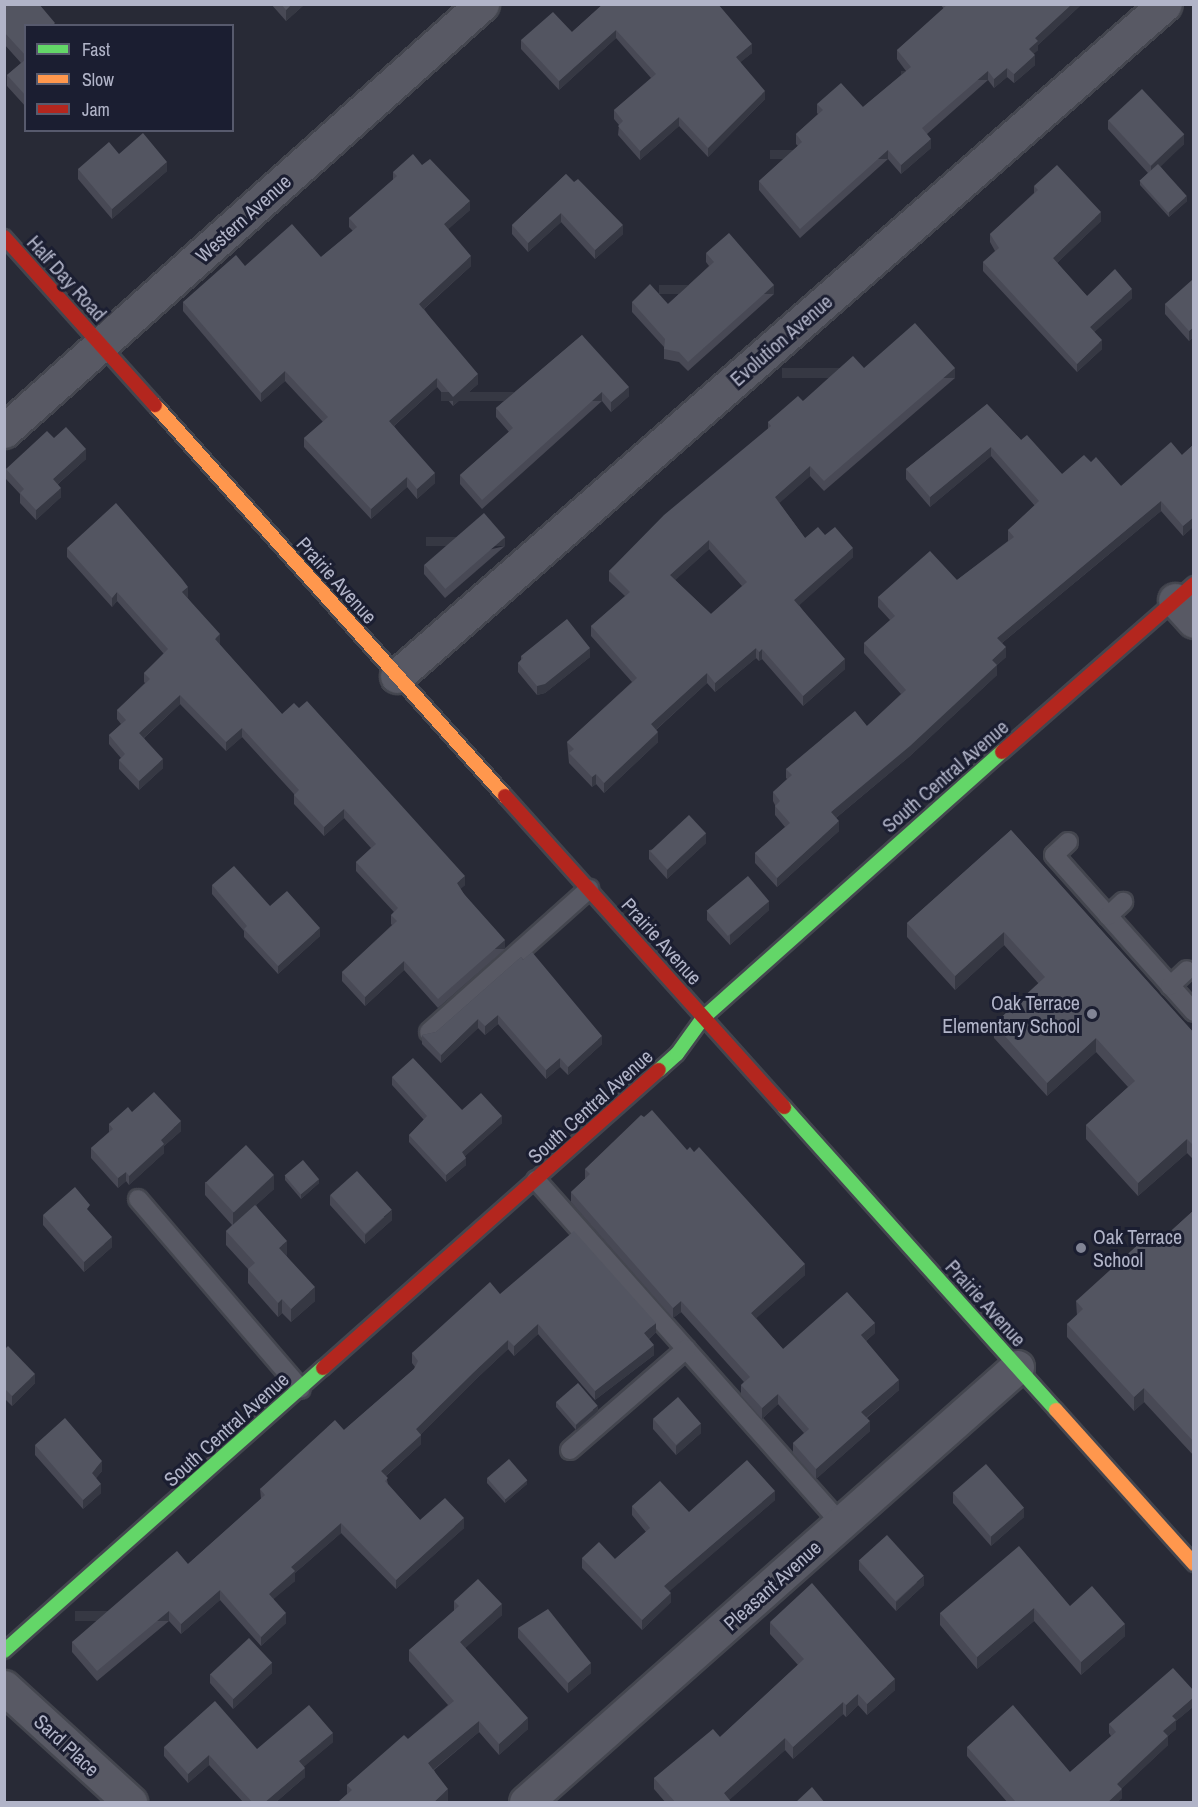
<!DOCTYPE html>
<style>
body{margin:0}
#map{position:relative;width:1198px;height:1807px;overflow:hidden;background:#282a36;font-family:"Archivo Narrow",sans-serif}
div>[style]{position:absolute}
.roads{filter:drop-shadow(2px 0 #44464f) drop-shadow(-2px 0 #44464f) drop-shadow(0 2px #44464f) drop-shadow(0 -2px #44464f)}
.lane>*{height:18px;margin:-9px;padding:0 9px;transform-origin:9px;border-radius:9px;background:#585964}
.street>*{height:33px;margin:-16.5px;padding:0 16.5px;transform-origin:16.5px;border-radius:16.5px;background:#585964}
.fast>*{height:14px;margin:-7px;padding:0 7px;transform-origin:7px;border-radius:7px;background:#63d668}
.slow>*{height:14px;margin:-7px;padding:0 7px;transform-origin:7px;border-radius:7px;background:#ff974d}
.jam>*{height:14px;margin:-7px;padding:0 7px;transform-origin:7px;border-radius:7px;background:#b3261e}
.wall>*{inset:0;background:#484955}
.shaded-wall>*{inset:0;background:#363843;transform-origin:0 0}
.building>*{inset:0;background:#535561;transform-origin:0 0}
.dots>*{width:16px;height:16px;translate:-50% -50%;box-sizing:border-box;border:3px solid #1b1e31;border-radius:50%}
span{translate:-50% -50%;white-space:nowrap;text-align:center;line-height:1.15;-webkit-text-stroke:6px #1b1e31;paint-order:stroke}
.street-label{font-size:20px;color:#b1b4c8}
.poi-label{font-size:20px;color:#b1b4c8}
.right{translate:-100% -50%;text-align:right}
.left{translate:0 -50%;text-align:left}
.frame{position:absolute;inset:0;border:6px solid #b1b4c8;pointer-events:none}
.legend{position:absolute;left:24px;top:24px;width:210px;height:108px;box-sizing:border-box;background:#1b1e31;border:2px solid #575a6d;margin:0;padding:8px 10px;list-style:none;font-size:18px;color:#b1b4c8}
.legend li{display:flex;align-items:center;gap:12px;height:30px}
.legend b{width:30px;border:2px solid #575a6d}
</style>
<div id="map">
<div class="roads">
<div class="lane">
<i style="left:1068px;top:842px;width:19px;rotate:137deg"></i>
<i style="left:1054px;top:855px;width:210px;rotate:48.3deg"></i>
<i style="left:1108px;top:916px;width:21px;rotate:-43deg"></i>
<i style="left:1170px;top:986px;width:23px;rotate:-43deg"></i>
<i style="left:429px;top:1032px;width:215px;rotate:-41.8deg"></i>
<i style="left:536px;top:1180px;width:458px;rotate:48.4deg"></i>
<i style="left:138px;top:1199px;width:250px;rotate:49.4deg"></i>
<i style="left:570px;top:1450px;width:154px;rotate:-41deg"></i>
</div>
<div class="street">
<i style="left:4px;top:431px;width:641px;rotate:-41.77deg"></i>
<i style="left:1175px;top:600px;width:28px;rotate:48deg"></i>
<i style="left:397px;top:676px;width:1020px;rotate:-41.19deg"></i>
<i style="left:4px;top:1687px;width:171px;rotate:42.4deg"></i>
<i style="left:526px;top:1802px;width:656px;rotate:-41.54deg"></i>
</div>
<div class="fast">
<i style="left:659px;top:1070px;width:24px;rotate:-42deg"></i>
<i style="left:677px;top:1054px;width:44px;rotate:-54.2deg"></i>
<i style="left:703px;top:1018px;width:400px;rotate:-41.7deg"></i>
<i style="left:784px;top:1107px;width:407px;rotate:48.1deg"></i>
<i style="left:4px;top:1651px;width:426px;rotate:-41.6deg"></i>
</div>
<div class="slow">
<i style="left:155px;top:405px;width:525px;rotate:48.17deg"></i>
<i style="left:1056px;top:1410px;width:207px;rotate:48.1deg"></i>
</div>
<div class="jam">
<i style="left:4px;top:237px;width:226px;rotate:48.1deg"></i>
<i style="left:1002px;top:752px;width:255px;rotate:-41.2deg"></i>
<i style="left:505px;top:796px;width:418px;rotate:48.1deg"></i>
<i style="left:323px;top:1368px;width:449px;rotate:-41.6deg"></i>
</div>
</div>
<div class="wall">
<i style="clip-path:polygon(4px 4px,55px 26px,26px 26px,26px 107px,7px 86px,7px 75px,21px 63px,4px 44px)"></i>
<i style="clip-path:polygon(271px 4px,305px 4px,286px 21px)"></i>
<i style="clip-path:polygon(603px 4px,752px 53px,740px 62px,765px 99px,708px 157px,679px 126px,640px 160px,618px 135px,619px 125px,614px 119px,614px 110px,651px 78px,616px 38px,559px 90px,521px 49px,521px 40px,572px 32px)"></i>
<i style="clip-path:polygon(940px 4px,1082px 4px,1038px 45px,1038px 50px,1033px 54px,1035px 65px,1014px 83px,1007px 77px,994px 88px,988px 80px,927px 134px,931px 148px,901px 174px,888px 159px,800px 238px,759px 190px,759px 181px,798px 146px,796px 144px,796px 134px,818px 114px,817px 113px,817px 104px,863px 107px,906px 71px,897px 59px,897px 50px,944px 9px)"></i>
<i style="clip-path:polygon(1108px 120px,1184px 144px,1160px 166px,1187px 201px,1169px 217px,1140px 185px,1140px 181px,1148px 173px,1108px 129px)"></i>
<i style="clip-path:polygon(119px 154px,167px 171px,112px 219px,78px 179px,78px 169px)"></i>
<i style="clip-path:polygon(422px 165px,470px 210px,448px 229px,471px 266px,424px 309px,478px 384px,453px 406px,437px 387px,394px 426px,435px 483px,417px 499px,407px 487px,371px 519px,304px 447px,304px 438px,323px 422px,285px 381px,261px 402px,183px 311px,183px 302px,245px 266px,321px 257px,353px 231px,349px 227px,349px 218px,393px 180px,393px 172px)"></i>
<i style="clip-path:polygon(566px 174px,623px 234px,595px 259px,561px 222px,528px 252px,512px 234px,512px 225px)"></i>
<i style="clip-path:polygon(1034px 186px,1101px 221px,1057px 263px,1087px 296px,1132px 298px,1094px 332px,1102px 349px,1077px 372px,983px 271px,983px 262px,995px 251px,990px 242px,990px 234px,1034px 193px)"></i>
<i style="clip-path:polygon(706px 253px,774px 294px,688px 371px,679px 362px,664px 359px,664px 347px,632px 312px,632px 302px,668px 304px,709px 266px,706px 262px)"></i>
<i style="clip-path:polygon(1194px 282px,1194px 336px,1189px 341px,1165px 314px,1165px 304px)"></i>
<i style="clip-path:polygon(582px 335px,629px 396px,611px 412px,602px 401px,482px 509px,460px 484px,460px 475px,509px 432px,496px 417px,496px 408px)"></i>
<i style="clip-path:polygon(evenodd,864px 368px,955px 378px,824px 491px,810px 476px,779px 503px,805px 538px,825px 535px,853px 557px,799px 605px,845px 669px,803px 706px,762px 659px,759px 661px,756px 658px,715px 692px,707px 683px,656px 730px,658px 742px,604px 793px,596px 784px,592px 787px,569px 763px,567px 742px,632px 682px,591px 636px,591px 626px,625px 596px,609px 581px,609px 571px,768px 429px,768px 422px,803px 401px,864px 368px,709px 549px,742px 586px,711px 614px,675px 580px,709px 549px)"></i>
<i style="clip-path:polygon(987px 404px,1021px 440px,1062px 474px,1091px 462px,1121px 486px,1182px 455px,1194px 444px,1194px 526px,1183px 536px,1161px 511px,1002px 643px,1006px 657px,997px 665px,997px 675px,910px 756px,836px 818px,839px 831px,777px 887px,755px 863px,755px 853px,785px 827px,775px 815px,775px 805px,773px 801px,773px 792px,787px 779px,786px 778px,786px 769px,867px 726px,901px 694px,864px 653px,864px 643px,890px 620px,878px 607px,878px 597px,957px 580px,1008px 541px,1008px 530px,1035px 506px,991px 456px,930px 507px,906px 479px,906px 469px)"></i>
<i style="clip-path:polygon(54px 438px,86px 459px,58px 484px,61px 497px,36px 520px,20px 503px,20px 494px,6px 479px,6px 469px)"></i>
<i style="clip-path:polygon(505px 546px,445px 598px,424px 574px,424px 565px)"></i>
<i style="clip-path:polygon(67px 548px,188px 596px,187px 597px,220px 644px,219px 644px,282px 714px,465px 885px,460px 889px,464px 894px,505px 949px,438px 1008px,404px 970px,365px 1006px,342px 981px,342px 972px,392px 925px,391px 924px,391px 915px,394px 912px,356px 871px,356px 862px,371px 848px,344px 818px,324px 836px,294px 804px,294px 794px,242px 737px,226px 751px,180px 704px,144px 738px,163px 768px,139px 790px,119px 769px,119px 760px,121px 758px,109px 744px,109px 735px,121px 724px,117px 719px,117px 710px,145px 683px,144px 682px,144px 673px,164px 654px,117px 601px,112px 607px,67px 557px)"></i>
<i style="clip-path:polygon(521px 656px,590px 657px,545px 693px,537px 695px,518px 672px,518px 663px,521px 660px)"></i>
<i style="clip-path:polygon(1011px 830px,1194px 1033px,1194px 1160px,1187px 1153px,1138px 1196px,1086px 1139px,1086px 1125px,1128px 1087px,1096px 1052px,1047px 1096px,994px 1038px,994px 1024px,1039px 984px,1004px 945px,955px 990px,907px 937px,907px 923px)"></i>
<i style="clip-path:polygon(706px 843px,667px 879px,649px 859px,649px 850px)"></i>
<i style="clip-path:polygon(212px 885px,270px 906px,320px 936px,278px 974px,244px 937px,244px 931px,212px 894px)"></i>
<i style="clip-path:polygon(769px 910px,730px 945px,707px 920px,707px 911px)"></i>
<i style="clip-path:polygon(521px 957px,602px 1044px,568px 1075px,560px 1067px,546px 1079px,498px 1024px,485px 1035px,478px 1028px,441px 1063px,422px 1044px,422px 1035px,436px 1032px)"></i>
<i style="clip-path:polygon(392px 1077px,462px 1110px,502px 1123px,465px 1156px,466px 1165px,446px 1182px,409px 1142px,409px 1135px,424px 1120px,392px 1085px)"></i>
<i style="clip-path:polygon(132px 1112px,181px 1131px,164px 1146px,164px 1153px,129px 1185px,126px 1181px,118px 1188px,91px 1158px,91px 1148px,109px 1132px,109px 1124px)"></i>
<i style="clip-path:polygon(687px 1150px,805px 1275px,756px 1318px,783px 1349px,875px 1333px,866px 1341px,899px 1390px,867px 1418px,870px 1431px,816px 1479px,793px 1453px,793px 1443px,804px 1433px,778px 1404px,762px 1419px,741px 1395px,741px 1385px,744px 1382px,681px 1312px,673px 1318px,571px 1202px,571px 1192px,585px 1179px,585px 1169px)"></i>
<i style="clip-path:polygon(285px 1176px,319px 1183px,301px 1199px,285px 1180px)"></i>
<i style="clip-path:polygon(205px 1182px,274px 1189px,256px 1205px,287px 1254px,286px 1255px,315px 1301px,291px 1322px,282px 1313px,278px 1317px,248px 1283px,248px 1269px,226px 1245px,226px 1231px,232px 1225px,205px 1195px)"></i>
<i style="clip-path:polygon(330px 1195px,392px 1220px,365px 1244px,330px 1205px)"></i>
<i style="clip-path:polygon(1194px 1210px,1194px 1456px,1144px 1402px,1134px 1411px,1067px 1337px,1067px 1324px,1077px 1316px,1076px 1301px,1161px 1240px)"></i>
<i style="clip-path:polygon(43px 1215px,112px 1247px,84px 1272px,43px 1225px)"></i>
<i style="clip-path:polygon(500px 1294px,656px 1332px,649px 1339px,654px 1355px,595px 1400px,538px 1334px,514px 1356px,508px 1349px,474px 1381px,421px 1434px,421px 1444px,386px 1476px,388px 1484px,420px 1520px,464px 1528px,396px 1589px,341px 1533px,295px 1573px,295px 1581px,273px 1599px,286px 1623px,261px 1646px,220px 1600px,181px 1634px,169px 1621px,97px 1681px,72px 1652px,72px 1642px,188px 1564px,261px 1499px,260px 1489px,344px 1430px,414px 1369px,415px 1367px,412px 1363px,412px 1353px)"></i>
<i style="clip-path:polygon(4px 1350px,35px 1383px,12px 1406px,4px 1398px)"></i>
<i style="clip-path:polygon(556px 1402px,598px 1411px,576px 1430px,556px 1407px)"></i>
<i style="clip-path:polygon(653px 1419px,701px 1433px,676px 1455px,653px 1429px)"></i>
<i style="clip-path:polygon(35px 1445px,102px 1471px,96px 1478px,101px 1493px,83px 1509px,35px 1455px)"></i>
<i style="clip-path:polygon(487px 1478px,527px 1484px,505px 1503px,487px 1483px)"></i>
<i style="clip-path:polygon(953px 1493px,1024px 1517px,991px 1546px,953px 1503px)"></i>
<i style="clip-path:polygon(775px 1500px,669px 1591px,671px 1602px,642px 1630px,582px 1568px,582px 1558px,615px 1559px,646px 1532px,632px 1515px,632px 1506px,689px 1512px)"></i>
<i style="clip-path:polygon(859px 1561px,924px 1585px,896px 1611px,859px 1570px)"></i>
<i style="clip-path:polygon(454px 1601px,502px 1615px,465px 1648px,528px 1729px,499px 1755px,479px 1732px,434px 1770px,448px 1800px,446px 1803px,337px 1803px,347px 1794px,347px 1785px,408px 1739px,448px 1705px,409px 1661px,409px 1650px,454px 1611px)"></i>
<i style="clip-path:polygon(1070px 1606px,1125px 1636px,1081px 1675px,1034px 1621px,977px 1669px,940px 1625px,940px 1613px)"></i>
<i style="clip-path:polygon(770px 1622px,895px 1690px,867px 1715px,858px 1705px,846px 1717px,843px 1714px,793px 1759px,785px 1750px,729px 1800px,732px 1803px,666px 1803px,654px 1789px,654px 1778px,720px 1737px,798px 1665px,770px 1634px)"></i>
<i style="clip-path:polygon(518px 1628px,591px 1673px,568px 1693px,518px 1638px)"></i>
<i style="clip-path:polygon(272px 1673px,233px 1709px,210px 1683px,210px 1674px)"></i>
<i style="clip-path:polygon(1194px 1691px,1194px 1706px,1176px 1721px,1176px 1729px,1168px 1736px,1168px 1745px,1121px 1789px,1122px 1798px,1116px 1803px,1008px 1803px,967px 1756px,967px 1747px,1070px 1772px,1111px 1736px,1109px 1733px,1109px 1724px)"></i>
<i style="clip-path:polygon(333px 1742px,304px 1766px,305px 1777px,275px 1803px,244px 1803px,209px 1765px,188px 1783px,164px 1756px,164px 1747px,257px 1749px)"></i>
</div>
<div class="shaded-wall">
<i style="clip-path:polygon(292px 4px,305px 4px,286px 21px,286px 10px)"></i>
<i style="clip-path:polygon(1072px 4px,1082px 4px,1038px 45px,1038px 50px,1029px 58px,1029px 49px,1035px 38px)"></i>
<i style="clip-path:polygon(616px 30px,616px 38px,559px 90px,559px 81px)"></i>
<i style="clip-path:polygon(752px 44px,752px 53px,736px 66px,736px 57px)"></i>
<i style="clip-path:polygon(1035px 55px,1035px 65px,1014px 83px,1014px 74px)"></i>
<i style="clip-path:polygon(1007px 68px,1007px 77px,994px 88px,994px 79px)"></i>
<i style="left:988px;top:71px;width:9px;height:87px;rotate:90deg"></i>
<i style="clip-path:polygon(765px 91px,765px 99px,708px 157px,708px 148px)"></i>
<i style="clip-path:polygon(679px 117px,679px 126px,640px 160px,640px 151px)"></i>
<i style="clip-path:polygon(1184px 134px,1184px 144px,1151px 176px,1151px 166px)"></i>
<i style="clip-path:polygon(931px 139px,931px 148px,901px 174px,901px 165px)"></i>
<i style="left:888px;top:150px;width:9px;height:118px;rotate:90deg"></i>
<i style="clip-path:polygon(167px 162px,167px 171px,112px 219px,112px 209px)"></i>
<i style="clip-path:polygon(1187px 196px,1187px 201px,1169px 217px,1169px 212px)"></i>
<i style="clip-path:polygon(470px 201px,470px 210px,444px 233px,444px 224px)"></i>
<i style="clip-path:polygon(1101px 212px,1101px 221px,1053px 267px,1053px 258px)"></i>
<i style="clip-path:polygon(561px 213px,561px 222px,528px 252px,528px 243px)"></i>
<i style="clip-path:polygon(623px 225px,623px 234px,595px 259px,595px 250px)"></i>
<i style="clip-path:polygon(471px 256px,471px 266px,419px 313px,419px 304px)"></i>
<i style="left:774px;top:285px;width:9px;height:115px;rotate:90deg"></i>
<i style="clip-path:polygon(1132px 289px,1132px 298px,1090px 336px,1090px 327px)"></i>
<i style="clip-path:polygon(1194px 327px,1194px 336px,1189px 341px,1189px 331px)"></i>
<i style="clip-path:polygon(1102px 340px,1102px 349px,1077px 372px,1077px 364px)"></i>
<i style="left:955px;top:368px;width:10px;height:173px;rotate:90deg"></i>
<i style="clip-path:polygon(285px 371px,285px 381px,261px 402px,261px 393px)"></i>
<i style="clip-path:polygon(478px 374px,478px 384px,453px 406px,453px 397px)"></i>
<i style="clip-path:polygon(437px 378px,437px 387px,389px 430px,389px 421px)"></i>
<i style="clip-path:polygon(629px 387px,629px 396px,611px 412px,611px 402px)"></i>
<i style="left:602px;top:392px;width:9px;height:161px;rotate:90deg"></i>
<i style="clip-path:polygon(991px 447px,991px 456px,930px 507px,930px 497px)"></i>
<i style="clip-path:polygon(86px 449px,86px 459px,53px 488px,53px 479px)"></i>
<i style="clip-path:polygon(810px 466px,810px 476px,775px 507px,775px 497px)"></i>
<i style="clip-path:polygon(435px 473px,435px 483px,417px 499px,417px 489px)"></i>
<i style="clip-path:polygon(407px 477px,407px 487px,371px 519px,371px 509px)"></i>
<i style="clip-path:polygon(61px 488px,61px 497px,36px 520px,36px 510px)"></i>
<i style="clip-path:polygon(1161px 501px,1161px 511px,997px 647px,997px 638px)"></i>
<i style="clip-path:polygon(1194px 517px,1194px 526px,1183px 536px,1183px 526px)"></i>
<i style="left:505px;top:537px;width:9px;height:79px;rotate:90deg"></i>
<i style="clip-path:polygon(709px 540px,709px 549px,670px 585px,670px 575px)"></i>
<i style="clip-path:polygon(853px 548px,853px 557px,794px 610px,794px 600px)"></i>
<i style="clip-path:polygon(188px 587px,188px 596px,182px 601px,182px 592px)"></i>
<i style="clip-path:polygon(117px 592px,117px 601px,112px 607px,112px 598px)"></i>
<i style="clip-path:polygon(220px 634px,220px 644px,215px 648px,215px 639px)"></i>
<i style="clip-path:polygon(1006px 647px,1006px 657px,997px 665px,997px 675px,910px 756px,831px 822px,831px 812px)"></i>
<i style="clip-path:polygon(590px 648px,590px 657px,545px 693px,537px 695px,537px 686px)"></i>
<i style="clip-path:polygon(756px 648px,756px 658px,715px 692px,715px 683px)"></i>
<i style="clip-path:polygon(762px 649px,762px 659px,759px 661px,759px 652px)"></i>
<i style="clip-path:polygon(845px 659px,845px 669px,803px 706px,803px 696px)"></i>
<i style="clip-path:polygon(707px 673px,707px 683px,651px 734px,651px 724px)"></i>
<i style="clip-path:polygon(180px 695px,180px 704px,139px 742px,139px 733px)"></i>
<i style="clip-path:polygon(242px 728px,242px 737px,226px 751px,226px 742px)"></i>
<i style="clip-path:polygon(658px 732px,658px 742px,604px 793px,604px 783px)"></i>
<i style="clip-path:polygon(163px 759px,163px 768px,139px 790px,139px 781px)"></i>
<i style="clip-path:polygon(596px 774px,596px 784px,592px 787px,592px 777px)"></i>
<i style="clip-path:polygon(344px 809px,344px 818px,324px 836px,324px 827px)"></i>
<i style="clip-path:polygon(839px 821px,839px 831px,777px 887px,777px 878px)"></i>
<i style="clip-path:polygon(706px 833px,706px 843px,667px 879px,667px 870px)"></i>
<i style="clip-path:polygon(465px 876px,465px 885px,457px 892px,457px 883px)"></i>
<i style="clip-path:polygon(769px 901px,769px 910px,730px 945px,730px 935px)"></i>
<i style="clip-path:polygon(320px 928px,320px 936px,278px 974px,278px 966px)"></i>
<i style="clip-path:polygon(1004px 932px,1004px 945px,955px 990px,955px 976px)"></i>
<i style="left:505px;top:940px;width:9px;height:89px;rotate:90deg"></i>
<i style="clip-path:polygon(404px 961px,404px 970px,365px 1006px,365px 997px)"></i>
<i style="clip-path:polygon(498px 1015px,498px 1024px,485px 1035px,485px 1026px)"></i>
<i style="clip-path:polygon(478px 1019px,478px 1028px,441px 1063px,441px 1055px)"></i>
<i style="clip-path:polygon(602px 1036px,602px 1044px,568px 1075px,568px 1067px)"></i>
<i style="clip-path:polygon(1096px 1038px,1096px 1052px,1047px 1096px,1047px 1083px)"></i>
<i style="clip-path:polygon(560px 1058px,560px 1067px,546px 1079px,546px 1070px)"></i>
<i style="clip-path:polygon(502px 1116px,502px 1123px,462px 1159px,462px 1152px)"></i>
<i style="clip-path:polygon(181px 1121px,181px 1131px,164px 1146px,164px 1153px,129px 1185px,129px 1176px,161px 1140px)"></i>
<i style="clip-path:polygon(1187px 1139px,1187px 1153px,1138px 1196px,1138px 1183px)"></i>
<i style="clip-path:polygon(466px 1158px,466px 1165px,446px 1182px,446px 1175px)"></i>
<i style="clip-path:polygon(126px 1172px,126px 1181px,118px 1188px,118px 1178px)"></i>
<i style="clip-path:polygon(274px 1175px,274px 1189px,233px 1226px,233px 1212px)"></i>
<i style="clip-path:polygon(319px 1179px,319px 1183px,301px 1199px,301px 1194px)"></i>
<i style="clip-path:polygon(392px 1210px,392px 1220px,365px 1244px,365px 1235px)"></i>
<i style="clip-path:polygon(112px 1237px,112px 1247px,84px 1272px,84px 1262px)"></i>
<i style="clip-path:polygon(287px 1241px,287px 1254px,279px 1261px,279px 1248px)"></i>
<i style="clip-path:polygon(805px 1264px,805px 1275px,751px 1323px,751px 1313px)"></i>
<i style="clip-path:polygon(315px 1287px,315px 1301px,291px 1322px,291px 1309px)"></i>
<i style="clip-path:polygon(282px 1299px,282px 1313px,278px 1317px,278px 1303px)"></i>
<i style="clip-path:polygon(681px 1301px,681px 1312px,673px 1318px,673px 1308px)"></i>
<i style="clip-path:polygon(656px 1323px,656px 1332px,644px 1343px,644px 1333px)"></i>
<i style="clip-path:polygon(875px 1323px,875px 1333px,861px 1345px,861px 1335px)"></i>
<i style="clip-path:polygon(538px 1324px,538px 1334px,514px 1356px,514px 1346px)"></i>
<i style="clip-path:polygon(508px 1340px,508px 1349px,474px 1381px,416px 1439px,416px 1429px,474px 1372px)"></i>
<i style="clip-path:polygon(654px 1345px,654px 1355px,595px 1400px,595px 1391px)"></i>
<i style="clip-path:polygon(35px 1374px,35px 1383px,12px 1406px,12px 1396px)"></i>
<i style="clip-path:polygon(899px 1380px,899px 1390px,861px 1422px,861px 1412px)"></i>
<i style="clip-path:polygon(1144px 1388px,1144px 1402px,1134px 1411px,1134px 1397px)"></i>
<i style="clip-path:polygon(778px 1394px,778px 1404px,762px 1419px,762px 1408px)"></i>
<i style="clip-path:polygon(598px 1406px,598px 1411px,576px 1430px,576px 1425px)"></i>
<i style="clip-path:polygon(870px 1421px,870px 1431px,816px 1479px,816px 1469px)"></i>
<i style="clip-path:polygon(701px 1423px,701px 1433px,676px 1455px,676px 1446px)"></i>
<i style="clip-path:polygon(421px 1435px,421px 1444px,381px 1480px,381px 1471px)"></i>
<i style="clip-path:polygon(102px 1461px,102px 1471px,92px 1483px,92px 1473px)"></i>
<i style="clip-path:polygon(527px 1480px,527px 1484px,505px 1503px,505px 1499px)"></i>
<i style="clip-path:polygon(101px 1484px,101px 1493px,83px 1509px,83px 1500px)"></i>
<i style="clip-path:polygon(775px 1491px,775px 1500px,664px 1596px,664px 1586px)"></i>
<i style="clip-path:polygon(1024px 1508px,1024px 1517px,991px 1546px,991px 1536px)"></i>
<i style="clip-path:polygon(464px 1518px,464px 1528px,396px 1589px,396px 1580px)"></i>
<i style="clip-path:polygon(341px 1523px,341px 1533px,295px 1573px,295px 1581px,269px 1603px,269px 1594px,291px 1567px)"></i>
<i style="clip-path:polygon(924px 1576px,924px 1585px,896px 1611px,896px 1602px)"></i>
<i style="clip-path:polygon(220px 1590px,220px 1600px,181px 1634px,181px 1624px)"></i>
<i style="clip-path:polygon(671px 1593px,671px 1602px,642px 1630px,642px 1620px)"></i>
<i style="clip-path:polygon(502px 1604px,502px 1615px,460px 1653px,460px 1642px)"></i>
<i style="clip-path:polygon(1034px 1608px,1034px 1621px,977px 1669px,977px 1657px)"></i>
<i style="left:169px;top:1611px;width:10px;height:94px;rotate:90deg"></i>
<i style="clip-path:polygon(286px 1613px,286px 1623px,261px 1646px,261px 1637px)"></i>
<i style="clip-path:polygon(1125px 1624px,1125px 1636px,1081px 1675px,1081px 1662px)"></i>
<i style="clip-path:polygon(272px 1663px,272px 1673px,233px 1709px,233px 1699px)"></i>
<i style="clip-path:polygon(591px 1663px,591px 1673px,568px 1693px,568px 1683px)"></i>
<i style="clip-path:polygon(895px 1679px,895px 1690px,867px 1715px,867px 1704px)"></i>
<i style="clip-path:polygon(858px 1694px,858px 1705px,846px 1717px,846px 1705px)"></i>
<i style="clip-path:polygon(1194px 1697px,1194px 1706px,1176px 1721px,1176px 1729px,1168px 1736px,1168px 1745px,1117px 1793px,1117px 1784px,1163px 1731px,1172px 1716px)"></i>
<i style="clip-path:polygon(843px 1702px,843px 1714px,793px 1759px,793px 1747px)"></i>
<i style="clip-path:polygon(528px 1718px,528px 1729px,499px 1755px,499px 1744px)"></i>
<i style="clip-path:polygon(479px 1721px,479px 1732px,428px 1774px,428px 1763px)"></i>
<i style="clip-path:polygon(333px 1733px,333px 1742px,299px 1771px,299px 1761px)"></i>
<i style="clip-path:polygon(785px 1738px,785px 1750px,726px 1803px,724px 1793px)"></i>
<i style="clip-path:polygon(209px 1755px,209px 1765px,188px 1783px,188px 1774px)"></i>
<i style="clip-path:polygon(305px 1768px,305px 1777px,275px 1803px,264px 1803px)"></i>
<i style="clip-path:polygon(448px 1789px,448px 1800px,446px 1803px,433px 1803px)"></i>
<i style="clip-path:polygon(1122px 1789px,1122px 1798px,1116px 1803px,1107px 1803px)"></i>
</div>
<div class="building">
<i style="clip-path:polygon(4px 4px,39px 4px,55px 23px,52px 26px,26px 26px,26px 56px,4px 32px)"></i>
<i style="clip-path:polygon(281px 4px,292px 4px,286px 10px)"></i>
<i style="clip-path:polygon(603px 4px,718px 4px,752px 44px,736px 57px,765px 91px,708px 148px,679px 117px,640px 151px,618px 126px,623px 121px,614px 110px,656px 74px,616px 30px,559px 81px,521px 40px,553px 12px,572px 32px)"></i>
<i style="clip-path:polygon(948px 4px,1072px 4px,1035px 38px,1038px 41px,1029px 49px,1035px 55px,1014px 74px,1007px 68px,994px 79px,988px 71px,922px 128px,931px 139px,901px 165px,888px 150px,800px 229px,759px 181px,802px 142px,796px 134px,823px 110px,817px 104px,841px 83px,863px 107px,911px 67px,897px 50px)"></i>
<i style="clip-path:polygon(26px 59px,26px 96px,7px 75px)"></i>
<i style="left:1142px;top:89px;width:62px;height:46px;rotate:47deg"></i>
<i style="clip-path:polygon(143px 133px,167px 162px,112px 209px,78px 169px,109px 142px,119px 154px)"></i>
<i style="clip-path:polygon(413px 154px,422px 165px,430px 159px,470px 201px,444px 224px,471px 256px,419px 304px,478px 374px,453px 397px,437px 378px,389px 421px,435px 473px,417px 489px,407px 477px,371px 509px,304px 438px,328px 417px,285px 371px,261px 393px,183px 302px,236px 255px,245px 266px,292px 224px,321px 257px,357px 227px,349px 218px,397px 176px,393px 172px)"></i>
<i style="left:1158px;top:164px;width:43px;height:25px;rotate:48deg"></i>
<i style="clip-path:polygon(1057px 165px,1101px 212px,1053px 258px,1087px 296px,1115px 269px,1132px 289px,1090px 327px,1102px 340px,1077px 364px,983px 262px,999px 248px,990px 234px,1038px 190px,1034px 186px)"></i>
<i style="clip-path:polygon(566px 174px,574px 182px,578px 179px,623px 225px,595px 250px,561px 213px,528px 243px,512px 225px)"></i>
<i style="clip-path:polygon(729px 233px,774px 285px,688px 362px,679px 352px,664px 349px,665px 339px,632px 302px,650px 284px,668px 304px,714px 262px,706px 253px)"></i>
<i style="clip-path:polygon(1192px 280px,1194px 282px,1194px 327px,1189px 331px,1165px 304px)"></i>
<i style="clip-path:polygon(evenodd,915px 323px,955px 368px,824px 481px,810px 466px,775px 497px,805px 538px,818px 527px,825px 535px,835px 527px,853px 548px,794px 600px,845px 659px,803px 696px,762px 649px,759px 652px,756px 648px,715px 683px,707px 673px,651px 724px,658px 732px,604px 783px,596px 774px,592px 777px,569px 753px,574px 749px,567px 742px,637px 678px,591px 626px,630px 592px,609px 571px,664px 515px,771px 426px,768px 422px,798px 396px,803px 401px,853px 356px,864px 368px,915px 323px,709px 540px,747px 582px,711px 614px,670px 575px,709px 540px)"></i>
<i style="clip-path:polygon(582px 335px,629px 387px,611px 402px,602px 392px,482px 500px,460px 475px,513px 428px,496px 408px)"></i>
<i style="clip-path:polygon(987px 404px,1021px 440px,1027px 435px,1062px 474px,1084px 455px,1091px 462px,1096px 457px,1121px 486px,1171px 442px,1182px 455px,1194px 444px,1194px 517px,1183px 526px,1161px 501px,997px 638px,1006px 647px,992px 660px,997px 665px,910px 746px,831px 812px,839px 821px,777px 878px,755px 853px,790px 823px,775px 806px,780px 801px,773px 792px,792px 775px,786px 769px,855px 711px,867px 726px,906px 690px,864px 643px,895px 616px,878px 597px,930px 551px,957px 580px,1014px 537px,1008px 530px,1039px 501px,991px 447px,930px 497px,906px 469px)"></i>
<i style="clip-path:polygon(66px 427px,86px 449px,53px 479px,61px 488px,36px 510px,20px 493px,24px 489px,6px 469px,47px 431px,54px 438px)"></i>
<i style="clip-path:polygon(116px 503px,182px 579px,188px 587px,182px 592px,220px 634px,215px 639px,282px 714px,294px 703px,299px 708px,307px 701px,465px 876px,457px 883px,464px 894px,505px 940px,438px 999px,404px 961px,365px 997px,342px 972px,397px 921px,391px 915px,398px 908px,356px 862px,376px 844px,344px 809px,324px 827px,294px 795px,299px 790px,242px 728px,226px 742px,180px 695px,139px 733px,163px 759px,139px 781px,119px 760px,125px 754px,109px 735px,126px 720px,117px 710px,150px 679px,144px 673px,168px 649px,117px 592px,112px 598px,67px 548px)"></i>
<i style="left:484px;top:513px;width:32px;height:79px;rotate:49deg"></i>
<i style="clip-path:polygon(567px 619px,590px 648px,545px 684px,537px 686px,518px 663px,523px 658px,521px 656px)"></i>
<i style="left:689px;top:815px;width:25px;height:53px;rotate:47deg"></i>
<i style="clip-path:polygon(1011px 830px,1194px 1033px,1194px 1146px,1187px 1139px,1138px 1183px,1086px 1125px,1135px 1081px,1096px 1038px,1047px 1083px,994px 1024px,1045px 977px,1004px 932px,955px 976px,907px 923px)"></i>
<i style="clip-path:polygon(234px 866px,270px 906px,287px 891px,320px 928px,278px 966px,244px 929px,247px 926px,212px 885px)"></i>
<i style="left:748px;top:876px;width:33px;height:54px;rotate:50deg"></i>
<i style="clip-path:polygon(532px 952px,602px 1036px,568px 1067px,560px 1058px,546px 1070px,498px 1015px,485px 1026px,478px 1019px,441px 1055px,422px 1035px,436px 1032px,521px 957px,523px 960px)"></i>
<i style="clip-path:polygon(413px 1058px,462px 1110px,481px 1093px,502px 1116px,462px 1152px,466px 1158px,446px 1175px,409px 1135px,427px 1116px,392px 1077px)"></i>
<i style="clip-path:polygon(154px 1092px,181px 1121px,161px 1140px,164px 1144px,129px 1176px,126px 1172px,118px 1178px,91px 1148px,113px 1129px,109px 1124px,128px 1107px,132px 1112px)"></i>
<i style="clip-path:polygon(652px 1110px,687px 1150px,690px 1147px,694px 1152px,699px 1147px,805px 1264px,751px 1313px,783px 1349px,847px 1292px,875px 1323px,861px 1335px,899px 1380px,861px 1412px,870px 1421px,816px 1469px,793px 1443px,809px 1429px,778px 1394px,762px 1408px,741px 1385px,750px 1377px,681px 1301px,673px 1308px,571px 1192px,590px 1174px,585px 1169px,641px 1115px,644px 1117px)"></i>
<i style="left:246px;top:1145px;width:41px;height:55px;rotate:47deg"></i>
<i style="left:303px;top:1160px;width:25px;height:24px;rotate:50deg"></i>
<i style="left:357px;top:1171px;width:52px;height:36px;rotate:48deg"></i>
<i style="clip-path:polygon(75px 1187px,90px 1205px,87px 1209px,112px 1237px,84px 1262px,43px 1215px)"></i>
<i style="clip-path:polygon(255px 1205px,287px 1241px,279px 1248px,315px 1287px,291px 1309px,282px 1299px,278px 1303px,248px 1269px,255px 1263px,226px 1231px)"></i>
<i style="clip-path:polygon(1194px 1210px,1194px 1442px,1144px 1388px,1134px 1397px,1067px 1324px,1083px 1309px,1076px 1301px,1153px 1231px,1161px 1240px)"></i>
<i style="clip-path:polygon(574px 1231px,656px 1323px,644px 1333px,654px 1345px,595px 1391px,538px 1324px,514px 1346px,508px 1340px,474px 1372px,416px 1429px,421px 1435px,381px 1471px,388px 1478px,385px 1481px,420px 1520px,445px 1498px,464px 1518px,396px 1580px,341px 1523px,291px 1567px,295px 1571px,269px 1594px,286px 1613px,261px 1637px,220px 1590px,181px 1624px,169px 1611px,97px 1671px,72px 1642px,177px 1551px,188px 1564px,265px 1495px,260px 1489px,335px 1420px,344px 1430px,414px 1369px,418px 1361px,412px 1353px,490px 1282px,500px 1294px)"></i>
<i style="clip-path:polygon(8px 1346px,35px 1374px,12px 1396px,4px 1388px,4px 1350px)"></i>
<i style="left:578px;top:1383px;width:30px;height:29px;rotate:49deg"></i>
<i style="left:678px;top:1397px;width:35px;height:33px;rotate:49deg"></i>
<i style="clip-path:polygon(65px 1418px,102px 1461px,92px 1473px,101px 1484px,83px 1500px,35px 1445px)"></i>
<i style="left:509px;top:1459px;width:28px;height:29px;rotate:49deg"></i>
<i style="clip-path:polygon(747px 1460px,775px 1491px,664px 1586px,671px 1593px,642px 1620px,582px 1558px,599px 1542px,615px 1559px,650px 1528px,632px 1506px,660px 1481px,689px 1512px)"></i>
<i style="left:986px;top:1464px;width:58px;height:44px;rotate:49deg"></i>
<i style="left:887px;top:1535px;width:55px;height:38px;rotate:48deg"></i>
<i style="clip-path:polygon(1019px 1546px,1070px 1606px,1092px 1586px,1125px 1624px,1081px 1662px,1034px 1608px,977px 1657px,940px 1613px)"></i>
<i style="clip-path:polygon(478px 1579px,502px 1604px,460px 1642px,528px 1718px,499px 1744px,479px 1721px,428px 1763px,448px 1789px,433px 1803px,337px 1803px,352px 1790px,347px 1785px,404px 1735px,408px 1739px,454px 1701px,409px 1650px,459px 1606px,454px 1601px)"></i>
<i style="clip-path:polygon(812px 1583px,895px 1679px,867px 1704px,858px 1694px,846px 1705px,843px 1702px,793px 1747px,785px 1738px,724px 1793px,732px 1803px,676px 1803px,654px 1778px,713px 1729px,720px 1737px,804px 1659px,770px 1622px)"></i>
<i style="clip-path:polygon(548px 1609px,591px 1663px,568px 1683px,518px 1628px)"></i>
<i style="left:249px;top:1638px;width:34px;height:53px;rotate:47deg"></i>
<i style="clip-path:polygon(1173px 1668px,1194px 1691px,1194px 1697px,1172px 1716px,1176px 1720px,1163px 1731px,1168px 1736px,1117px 1784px,1122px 1789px,1107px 1803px,1013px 1803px,1015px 1801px,967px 1747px,1013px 1705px,1070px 1772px,1116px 1732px,1109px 1724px)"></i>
<i style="clip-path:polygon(215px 1701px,257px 1749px,309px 1705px,333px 1733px,299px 1761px,305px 1768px,264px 1803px,253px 1803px,209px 1755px,188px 1774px,164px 1747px)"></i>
<i style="clip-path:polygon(812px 1787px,825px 1803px,795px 1803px)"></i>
</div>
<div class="dots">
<i style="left:1092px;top:1014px;background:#818495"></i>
<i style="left:1081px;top:1248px;background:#818495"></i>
</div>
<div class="street-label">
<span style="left:243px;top:218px;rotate:-42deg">Western Avenue</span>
<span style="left:67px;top:278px;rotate:48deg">Half Day Road</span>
<span style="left:781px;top:340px;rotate:-41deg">Evolution Avenue</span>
<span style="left:337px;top:580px;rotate:48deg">Prairie Avenue</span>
<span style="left:945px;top:776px;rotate:-41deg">South Central Avenue</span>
<span style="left:662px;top:941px;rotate:48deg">Prairie Avenue</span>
<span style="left:590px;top:1106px;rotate:-42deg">South Central Avenue</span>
<span style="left:986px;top:1303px;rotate:48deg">Prairie Avenue</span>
<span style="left:226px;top:1429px;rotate:-42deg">South Central Avenue</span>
<span style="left:772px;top:1585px;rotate:-42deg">Pleasant Avenue</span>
<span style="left:67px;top:1745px;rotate:43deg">Sard Place</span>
</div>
<div class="poi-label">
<span class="right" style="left:1080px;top:1014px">Oak Terrace<br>Elementary School</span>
<span class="left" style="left:1093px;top:1248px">Oak Terrace<br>School</span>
</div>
<div class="frame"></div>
<ul class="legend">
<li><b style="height:8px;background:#63d668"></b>Fast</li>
<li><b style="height:8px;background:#ff974d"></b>Slow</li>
<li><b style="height:8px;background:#b3261e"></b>Jam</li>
</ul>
</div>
